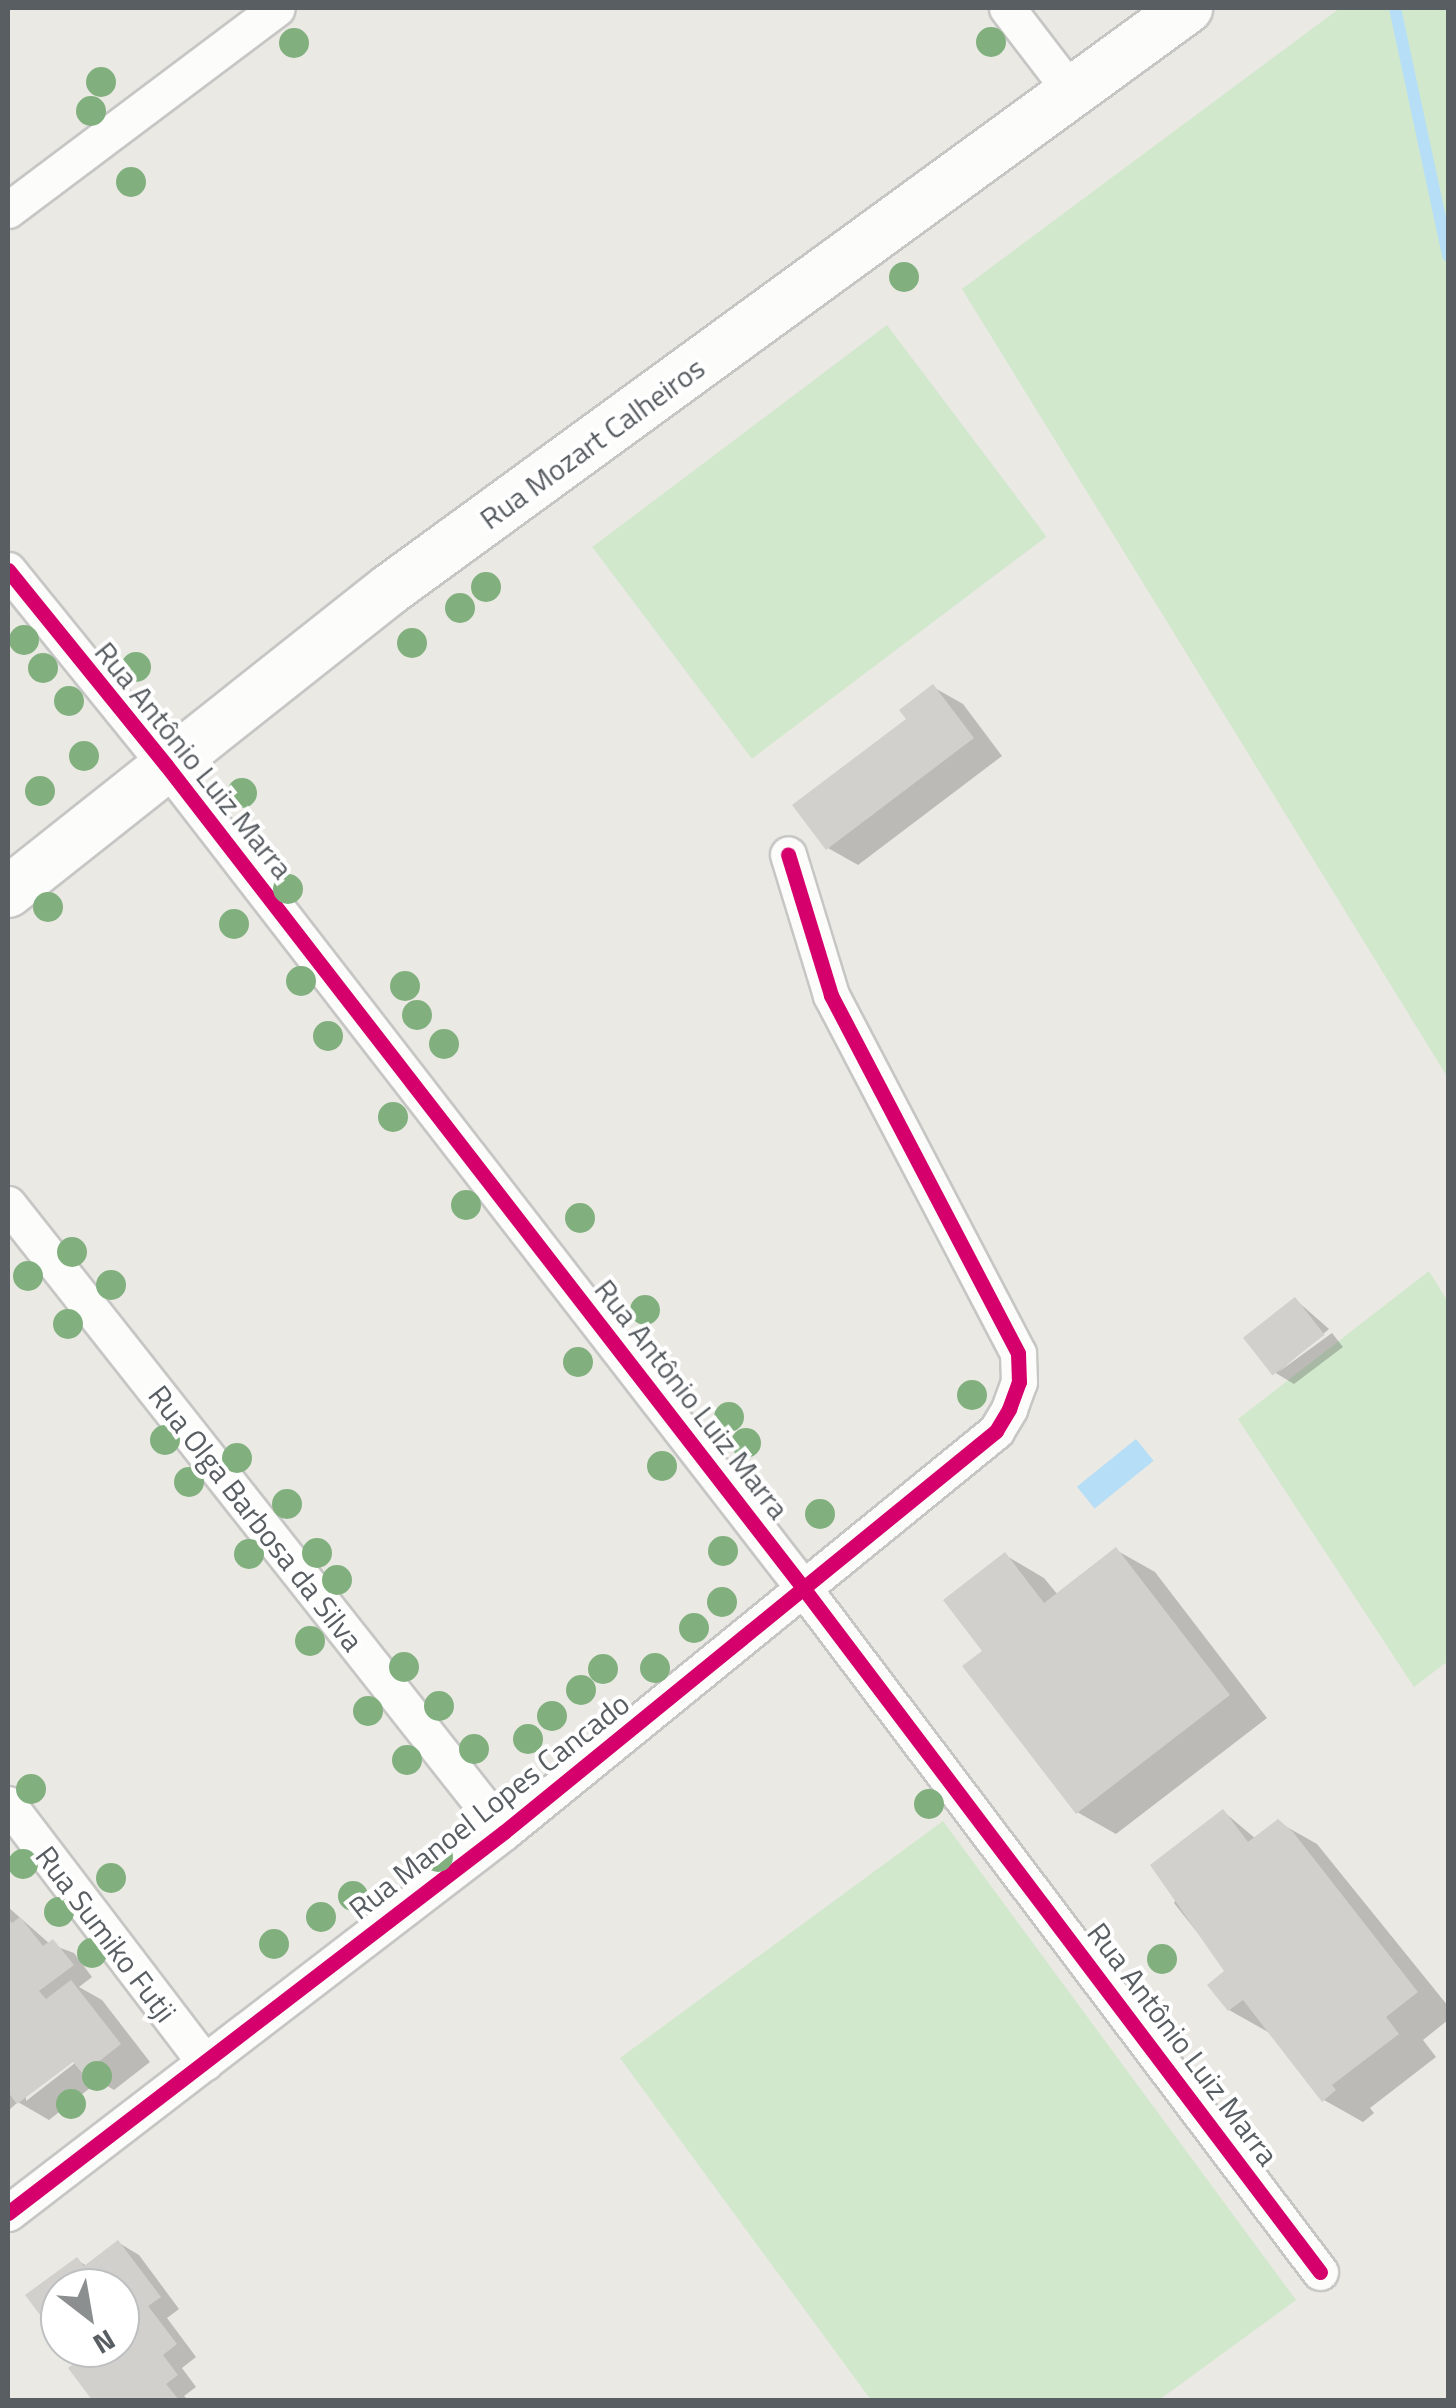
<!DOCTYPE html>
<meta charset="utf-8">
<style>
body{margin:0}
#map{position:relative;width:1456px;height:2408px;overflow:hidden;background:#eae9e4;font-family:"Titillium Web",sans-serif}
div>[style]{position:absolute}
.green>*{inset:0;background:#d1e8cd;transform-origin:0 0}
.water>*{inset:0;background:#b6def7;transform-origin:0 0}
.shadow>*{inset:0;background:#0003}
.stream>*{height:12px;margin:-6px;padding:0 6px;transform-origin:6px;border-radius:6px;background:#b6def7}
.building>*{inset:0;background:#d1d0cd;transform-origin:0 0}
.roads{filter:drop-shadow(2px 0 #c6c6c5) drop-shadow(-2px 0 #c6c6c5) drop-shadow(0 2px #c6c6c5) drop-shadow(0 -2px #c6c6c5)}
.street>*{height:35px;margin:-17.5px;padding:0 17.5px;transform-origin:17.5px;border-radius:17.5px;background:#fcfcfb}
.secondary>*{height:50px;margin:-25px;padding:0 25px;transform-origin:25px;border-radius:25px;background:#fcfcfb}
.cycleway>*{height:15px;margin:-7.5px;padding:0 7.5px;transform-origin:7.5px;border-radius:7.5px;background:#d6006c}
.trees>*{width:30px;height:30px;margin:-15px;border-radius:50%;background:#81b07e}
span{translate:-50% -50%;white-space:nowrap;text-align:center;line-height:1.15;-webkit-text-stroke:8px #fff;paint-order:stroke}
.street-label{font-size:30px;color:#595e63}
.frame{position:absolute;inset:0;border:10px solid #595e63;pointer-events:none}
.north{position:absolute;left:40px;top:2268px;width:100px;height:100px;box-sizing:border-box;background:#fff;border:2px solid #bdbfc1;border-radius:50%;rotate:149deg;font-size:28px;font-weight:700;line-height:40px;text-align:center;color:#595e63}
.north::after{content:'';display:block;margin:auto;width:35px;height:45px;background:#8c8f90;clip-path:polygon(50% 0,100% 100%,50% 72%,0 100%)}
</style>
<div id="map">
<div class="green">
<i style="clip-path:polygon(1340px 8px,1448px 8px,1448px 1078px,962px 289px)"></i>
<i style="left:887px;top:325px;width:265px;height:369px;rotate:53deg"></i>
<i style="clip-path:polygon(1429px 1271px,1448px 1302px,1448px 1661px,1414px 1687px,1238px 1419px)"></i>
<i style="clip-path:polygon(943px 1821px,1296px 2300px,1159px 2400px,871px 2400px,620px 2058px)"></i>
</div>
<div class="water">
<i style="left:1136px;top:1439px;width:28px;height:76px;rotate:51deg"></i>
</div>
<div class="shadow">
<i style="clip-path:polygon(933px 687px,963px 704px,1002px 756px,858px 865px,828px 848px)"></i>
<i style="clip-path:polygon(1296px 1300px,1329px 1329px,1277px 1373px,1332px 1333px,1343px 1347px,1294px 1384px,1274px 1372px)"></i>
<i style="clip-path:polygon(1116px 1550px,1155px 1572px,1267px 1718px,1116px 1834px,1077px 1812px,986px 1651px,1005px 1555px,1044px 1578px,1058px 1595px)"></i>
<i style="clip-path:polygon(1224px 1812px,1256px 1839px,1278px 1822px,1317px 1844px,1448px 2006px,1448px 2020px,1423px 2040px,1436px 2057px,1370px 2108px,1374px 2113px,1363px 2122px,1324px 2100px,1268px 2032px,1229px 2010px,1228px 1971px,1174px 1903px)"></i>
<i style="clip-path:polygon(evenodd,8px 1907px,50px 1944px,74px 1953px,92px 1977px,79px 1987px,102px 2000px,150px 2062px,114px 2090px,99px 2081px,49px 2120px,18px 2102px,8px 2111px,8px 1907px,81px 2052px,84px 2056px,26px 2101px,26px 2095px,81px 2052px)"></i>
<i style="clip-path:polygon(119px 2243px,139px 2255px,179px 2309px,167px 2318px,196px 2357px,182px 2368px,196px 2387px,184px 2396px,188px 2400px,96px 2400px,71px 2368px,98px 2348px,120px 2348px,120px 2288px,60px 2288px,60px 2335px,29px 2296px,77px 2260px,87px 2266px)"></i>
</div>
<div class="stream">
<i style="left:1395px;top:8px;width:253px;rotate:77.9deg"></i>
</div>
<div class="building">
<i style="clip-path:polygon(933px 684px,974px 738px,826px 850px,792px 805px,906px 719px,899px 710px)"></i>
<i style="left:1295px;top:1297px;width:48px;height:66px;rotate:52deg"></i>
<i style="clip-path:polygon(1116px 1547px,1230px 1695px,1076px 1814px,962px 1666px,982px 1651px,943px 1600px,1005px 1552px,1044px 1603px)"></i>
<i style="clip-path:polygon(1223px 1809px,1248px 1842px,1278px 1819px,1293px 1832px,1418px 1992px,1386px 2017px,1399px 2034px,1332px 2085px,1336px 2090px,1322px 2102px,1243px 2000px,1228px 2011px,1207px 1985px,1224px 1971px,1150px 1865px)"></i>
<i style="clip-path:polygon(20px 1917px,43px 1946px,53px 1939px,74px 1965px,39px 1991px,46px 1999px,71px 1980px,121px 2044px,83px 2074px,73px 2062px,17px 2104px,8px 2092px,8px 1918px,12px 1923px)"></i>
<i style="clip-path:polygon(118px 2240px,161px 2297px,148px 2306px,177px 2344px,163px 2355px,178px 2375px,166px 2384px,179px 2400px,92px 2400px,68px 2368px,94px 2348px,120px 2348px,120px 2328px,130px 2321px,120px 2326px,120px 2288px,60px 2288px,56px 2336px,25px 2295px,77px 2257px,84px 2266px)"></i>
</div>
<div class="roads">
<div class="street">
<i style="left:1007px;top:8px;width:108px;rotate:52.5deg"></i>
<i style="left:8px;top:210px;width:336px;rotate:-36.9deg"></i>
<i style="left:8px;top:570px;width:251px;rotate:51deg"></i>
<i style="left:166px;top:765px;width:1042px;rotate:52.25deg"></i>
<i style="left:804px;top:1589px;width:856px;rotate:52.93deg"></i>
<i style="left:8px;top:1204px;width:800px;rotate:51.7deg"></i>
<i style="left:8px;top:1804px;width:325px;rotate:52.7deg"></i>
<i style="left:8px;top:2213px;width:625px;rotate:-37.53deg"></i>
<i style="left:504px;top:1832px;width:635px;rotate:-39.18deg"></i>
<i style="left:996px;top:1431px;width:26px;rotate:-59deg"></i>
<i style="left:1009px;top:1409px;width:29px;rotate:-70deg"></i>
<i style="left:1019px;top:1382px;width:29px;rotate:-92deg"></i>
<i style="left:1018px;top:1353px;width:404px;rotate:-117.6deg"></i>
<i style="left:831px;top:995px;width:147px;rotate:-107deg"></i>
</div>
<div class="secondary">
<i style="left:8px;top:892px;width:486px;rotate:-38.4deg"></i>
<i style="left:389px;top:590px;width:988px;rotate:-36.1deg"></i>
</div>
</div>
<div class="cycleway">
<i style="left:8px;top:570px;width:251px;rotate:51deg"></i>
<i style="left:166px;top:765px;width:1042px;rotate:52.25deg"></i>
<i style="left:804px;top:1589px;width:856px;rotate:52.93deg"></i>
<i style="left:8px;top:2213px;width:625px;rotate:-37.53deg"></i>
<i style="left:504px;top:1832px;width:635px;rotate:-39.18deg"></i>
<i style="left:996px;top:1431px;width:26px;rotate:-59deg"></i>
<i style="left:1009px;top:1409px;width:29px;rotate:-70deg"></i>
<i style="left:1019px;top:1382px;width:29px;rotate:-92deg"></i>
<i style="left:1018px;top:1353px;width:404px;rotate:-117.6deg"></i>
<i style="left:831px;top:995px;width:147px;rotate:-107deg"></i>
</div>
<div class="trees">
<i style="left:991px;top:42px"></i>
<i style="left:294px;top:43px"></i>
<i style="left:101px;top:82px"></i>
<i style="left:91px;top:111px"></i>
<i style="left:131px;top:182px"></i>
<i style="left:904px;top:277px"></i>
<i style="left:486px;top:587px"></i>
<i style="left:460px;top:608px"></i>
<i style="left:24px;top:640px"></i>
<i style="left:412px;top:643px"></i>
<i style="left:136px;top:667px"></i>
<i style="left:43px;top:668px"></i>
<i style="left:69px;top:701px"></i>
<i style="left:84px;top:756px"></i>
<i style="left:40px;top:791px"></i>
<i style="left:242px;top:793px"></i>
<i style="left:288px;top:889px"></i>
<i style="left:48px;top:907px"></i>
<i style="left:234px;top:924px"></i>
<i style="left:301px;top:981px"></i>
<i style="left:405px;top:986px"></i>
<i style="left:417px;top:1015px"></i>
<i style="left:328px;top:1036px"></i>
<i style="left:444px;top:1044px"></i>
<i style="left:393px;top:1117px"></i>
<i style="left:466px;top:1205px"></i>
<i style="left:580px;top:1218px"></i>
<i style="left:72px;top:1252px"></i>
<i style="left:28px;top:1276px"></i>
<i style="left:111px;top:1285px"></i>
<i style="left:645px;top:1310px"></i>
<i style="left:68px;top:1324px"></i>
<i style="left:578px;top:1362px"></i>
<i style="left:972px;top:1395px"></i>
<i style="left:729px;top:1417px"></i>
<i style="left:165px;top:1440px"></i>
<i style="left:746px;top:1443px"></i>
<i style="left:237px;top:1458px"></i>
<i style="left:662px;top:1466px"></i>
<i style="left:189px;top:1482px"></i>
<i style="left:287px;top:1504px"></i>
<i style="left:820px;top:1514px"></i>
<i style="left:723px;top:1551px"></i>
<i style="left:317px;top:1553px"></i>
<i style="left:249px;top:1554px"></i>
<i style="left:337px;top:1580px"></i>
<i style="left:722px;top:1602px"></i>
<i style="left:694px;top:1628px"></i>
<i style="left:310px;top:1641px"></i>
<i style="left:404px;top:1667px"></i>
<i style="left:655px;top:1668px"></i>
<i style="left:603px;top:1669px"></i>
<i style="left:581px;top:1690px"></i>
<i style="left:439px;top:1706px"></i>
<i style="left:368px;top:1711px"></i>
<i style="left:552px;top:1716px"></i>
<i style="left:528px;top:1739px"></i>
<i style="left:474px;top:1749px"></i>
<i style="left:407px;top:1760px"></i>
<i style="left:31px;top:1789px"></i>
<i style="left:929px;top:1804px"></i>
<i style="left:438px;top:1857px"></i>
<i style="left:23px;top:1864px"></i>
<i style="left:111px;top:1878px"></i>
<i style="left:353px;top:1896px"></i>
<i style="left:59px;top:1912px"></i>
<i style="left:321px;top:1917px"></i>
<i style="left:274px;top:1944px"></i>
<i style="left:92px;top:1953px"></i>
<i style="left:1162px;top:1959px"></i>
<i style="left:97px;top:2076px"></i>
<i style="left:71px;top:2104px"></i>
</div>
<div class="street-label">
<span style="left:592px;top:443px;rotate:-36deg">Rua Mozart Calheiros</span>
<span style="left:194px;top:760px;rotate:51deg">Rua Antônio Luiz Marra</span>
<span style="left:692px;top:1399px;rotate:52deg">Rua Antônio Luiz Marra</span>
<span style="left:256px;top:1518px;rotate:52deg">Rua Olga Barbosa da Silva</span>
<span style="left:489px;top:1806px;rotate:-38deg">Rua Manoel Lopes Cancado</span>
<span style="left:106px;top:1934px;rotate:53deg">Rua Sumiko Futji</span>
<span style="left:1183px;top:2044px;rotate:53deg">Rua Antônio Luiz Marra</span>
</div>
<div class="frame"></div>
<div class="north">N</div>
</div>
